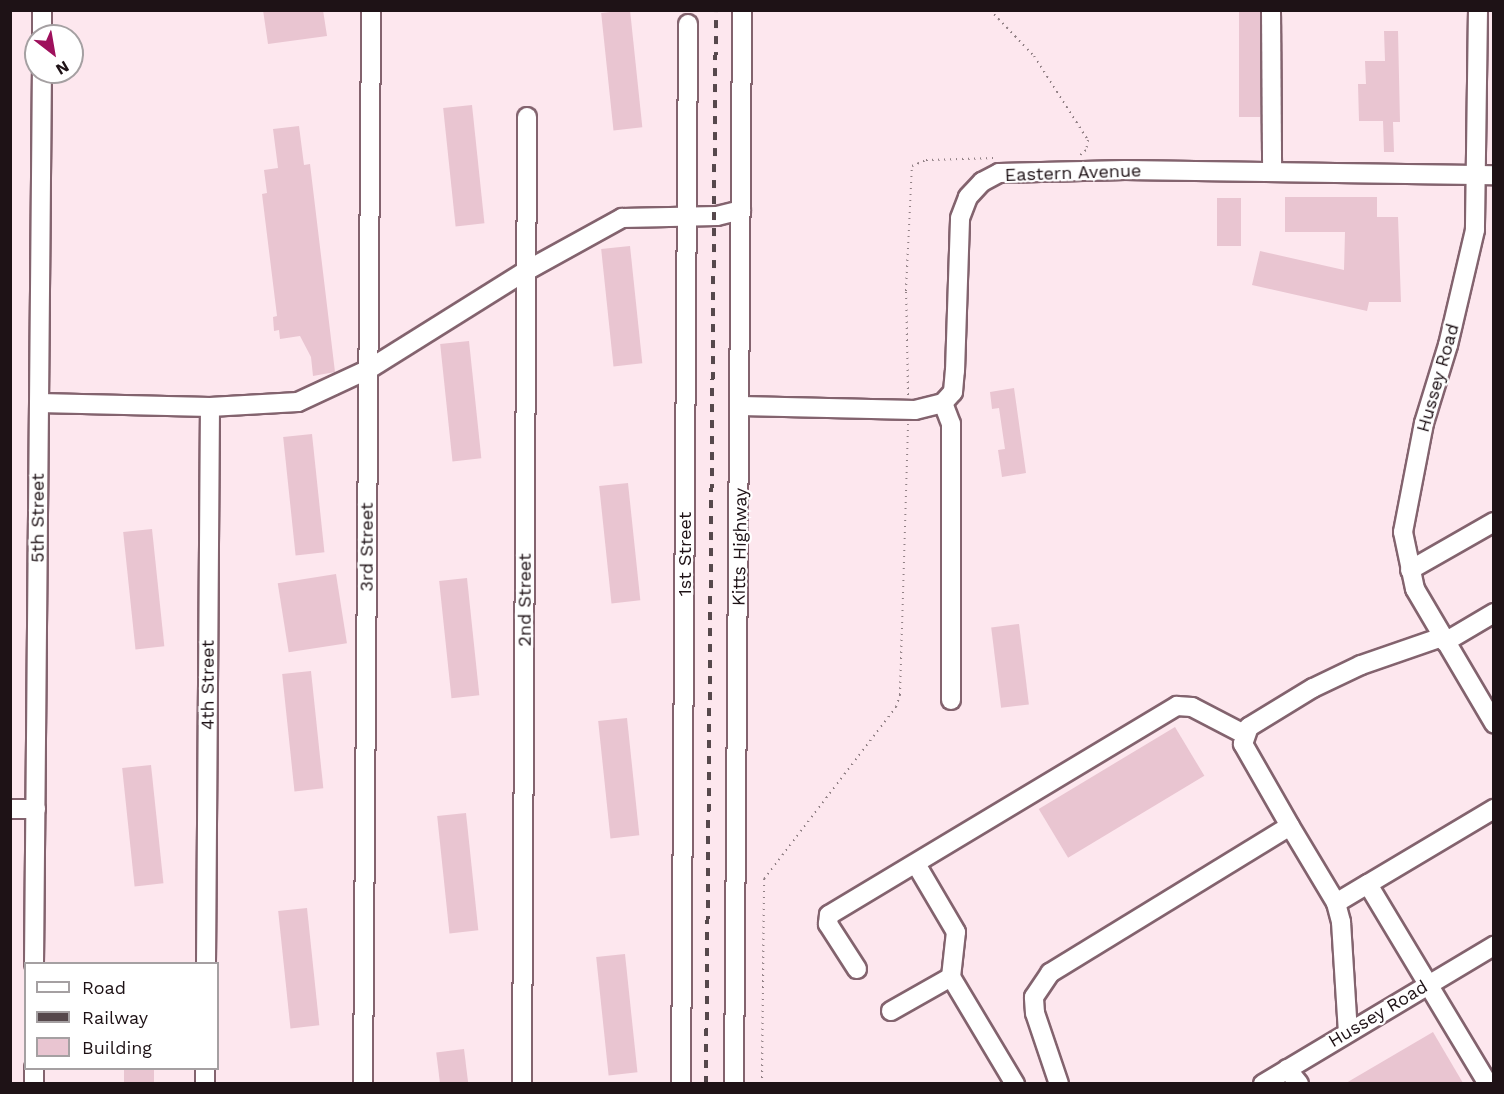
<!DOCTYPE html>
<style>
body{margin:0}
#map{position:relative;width:1504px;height:1094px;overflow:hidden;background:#fde7ee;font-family:"Work Sans",sans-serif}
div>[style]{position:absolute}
.building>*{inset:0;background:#e9c5d1;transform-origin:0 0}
.path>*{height:2px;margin-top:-1px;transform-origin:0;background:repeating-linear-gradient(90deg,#918085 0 1.5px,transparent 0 6px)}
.roads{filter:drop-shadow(2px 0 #83636e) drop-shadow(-2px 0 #83636e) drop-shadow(0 2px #83636e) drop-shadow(0 -2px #83636e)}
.minor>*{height:18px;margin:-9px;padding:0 9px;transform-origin:9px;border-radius:9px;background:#fff}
.rail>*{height:4px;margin-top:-2px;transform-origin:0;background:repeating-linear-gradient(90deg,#56484c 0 8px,transparent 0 16px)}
span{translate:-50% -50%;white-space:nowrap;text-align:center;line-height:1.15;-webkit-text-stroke:4.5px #fff;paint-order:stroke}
.street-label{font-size:18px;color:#1e1216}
.frame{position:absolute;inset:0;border:12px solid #1e1216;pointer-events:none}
.legend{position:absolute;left:24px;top:962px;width:195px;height:108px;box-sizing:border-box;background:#fff;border:2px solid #a5a0a2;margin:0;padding:8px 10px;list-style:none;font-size:18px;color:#1e1216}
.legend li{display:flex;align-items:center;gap:12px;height:30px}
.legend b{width:30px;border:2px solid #a5a0a2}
.north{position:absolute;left:24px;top:24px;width:60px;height:60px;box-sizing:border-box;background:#fff;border:2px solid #a5a0a2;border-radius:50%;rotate:149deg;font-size:16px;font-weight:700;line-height:24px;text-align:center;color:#1e1216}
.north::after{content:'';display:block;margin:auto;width:21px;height:27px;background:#9e105c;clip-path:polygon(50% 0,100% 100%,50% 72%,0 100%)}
</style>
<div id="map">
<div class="building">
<i style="clip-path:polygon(263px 10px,323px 10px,327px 36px,268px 44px)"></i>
<i style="left:630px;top:10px;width:118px;height:29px;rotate:84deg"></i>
<i style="left:1239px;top:10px;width:21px;height:107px"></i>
<i style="clip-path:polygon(1384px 31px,1398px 31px,1400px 122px,1393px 122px,1394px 152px,1384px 152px,1383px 121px,1359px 121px,1358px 84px,1366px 84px,1365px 61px,1385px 61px)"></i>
<i style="left:472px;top:105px;width:119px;height:29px;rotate:84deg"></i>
<i style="clip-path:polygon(299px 126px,304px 165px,310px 164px,335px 372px,313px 376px,311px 357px,300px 336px,280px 339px,279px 330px,274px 331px,273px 317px,277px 316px,262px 194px,267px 193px,264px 170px,278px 168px,273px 129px)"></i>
<i style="clip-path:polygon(1285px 197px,1377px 197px,1377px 217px,1398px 217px,1401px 302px,1369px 302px,1367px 311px,1252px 285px,1260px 251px,1344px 270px,1345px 232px,1285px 232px)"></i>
<i style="left:1217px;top:198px;width:24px;height:48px"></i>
<i style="left:630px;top:246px;width:118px;height:29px;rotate:84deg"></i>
<i style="left:469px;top:341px;width:118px;height:29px;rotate:84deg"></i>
<i style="clip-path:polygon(1014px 388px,1026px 473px,1002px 477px,998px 450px,1005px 449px,999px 408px,992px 409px,990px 392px)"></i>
<i style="left:312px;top:434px;width:119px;height:29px;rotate:84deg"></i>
<i style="left:628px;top:483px;width:118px;height:29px;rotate:84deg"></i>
<i style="left:152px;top:529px;width:118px;height:29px;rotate:84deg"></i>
<i style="left:336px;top:574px;width:70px;height:59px;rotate:81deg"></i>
<i style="left:467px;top:578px;width:118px;height:28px;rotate:84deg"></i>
<i style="left:1019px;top:624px;width:81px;height:28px;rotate:83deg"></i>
<i style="left:311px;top:671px;width:118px;height:29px;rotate:84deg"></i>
<i style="left:627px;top:718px;width:118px;height:29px;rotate:84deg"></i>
<i style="left:1175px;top:727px;width:57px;height:159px;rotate:59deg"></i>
<i style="left:151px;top:765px;width:119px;height:29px;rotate:84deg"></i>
<i style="left:466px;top:813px;width:118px;height:29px;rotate:84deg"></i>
<i style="left:307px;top:908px;width:118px;height:29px;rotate:84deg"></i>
<i style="left:625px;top:954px;width:119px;height:29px;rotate:84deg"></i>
<i style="clip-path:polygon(1433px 1032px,1463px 1083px,1346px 1083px)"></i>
<i style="left:464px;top:1049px;width:34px;height:28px;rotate:83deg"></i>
<i style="left:124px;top:1068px;width:30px;height:15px"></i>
</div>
<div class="path">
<i style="left:990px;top:10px;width:64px;rotate:46.3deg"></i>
<i style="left:1034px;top:56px;width:100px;rotate:57.3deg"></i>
<i style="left:1088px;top:140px;width:10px;rotate:101deg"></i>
<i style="left:1086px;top:150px;width:8px;rotate:140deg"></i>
<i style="left:908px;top:395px;width:104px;rotate:-91.1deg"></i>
<i style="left:906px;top:291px;width:125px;rotate:-87.3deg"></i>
<i style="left:912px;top:166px;width:15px;rotate:-23deg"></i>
<i style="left:926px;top:160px;width:67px;rotate:-1.7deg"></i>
<i style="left:762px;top:1084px;width:205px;rotate:-89.4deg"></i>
<i style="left:764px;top:879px;width:217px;rotate:-52.5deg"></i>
<i style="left:896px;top:707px;width:13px;rotate:-72deg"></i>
<i style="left:900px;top:695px;width:271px;rotate:-88.3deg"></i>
</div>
<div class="roads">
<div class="minor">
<i style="left:1271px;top:10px;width:162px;rotate:89.6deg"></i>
<i style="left:1478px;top:10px;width:220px;rotate:90.8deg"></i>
<i style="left:1475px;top:230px;width:118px;rotate:103.2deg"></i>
<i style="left:1448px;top:345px;width:82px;rotate:107.1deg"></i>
<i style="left:1424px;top:423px;width:111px;rotate:100.9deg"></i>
<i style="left:1403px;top:532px;width:58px;rotate:78.1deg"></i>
<i style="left:1415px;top:589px;width:156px;rotate:59.5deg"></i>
<i style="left:42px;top:36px;width:26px;rotate:-90deg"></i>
<i style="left:39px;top:403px;width:171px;rotate:1.3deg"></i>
<i style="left:210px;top:407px;width:88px;rotate:-3.3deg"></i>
<i style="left:298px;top:402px;width:78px;rotate:-24.9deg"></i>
<i style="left:369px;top:369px;width:185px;rotate:-32deg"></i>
<i style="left:526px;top:271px;width:110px;rotate:-28.9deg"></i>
<i style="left:622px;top:218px;width:95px;rotate:-1.2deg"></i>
<i style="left:717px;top:216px;width:25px;rotate:-14deg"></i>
<i style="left:943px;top:403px;width:22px;rotate:69deg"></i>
<i style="left:951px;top:424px;width:276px;rotate:90deg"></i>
<i style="left:741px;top:406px;width:174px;rotate:1.3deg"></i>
<i style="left:915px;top:410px;width:29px;rotate:-14deg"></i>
<i style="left:943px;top:403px;width:15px;rotate:-48deg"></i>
<i style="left:953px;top:392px;width:21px;rotate:-85deg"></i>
<i style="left:955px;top:371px;width:153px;rotate:-88.1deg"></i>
<i style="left:960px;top:218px;width:22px;rotate:-69deg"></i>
<i style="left:968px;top:197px;width:21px;rotate:-47deg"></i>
<i style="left:982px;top:182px;width:19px;rotate:-28deg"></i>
<i style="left:999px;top:173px;width:126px;rotate:-1.4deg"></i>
<i style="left:1125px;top:170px;width:369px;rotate:0.8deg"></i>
<i style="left:1410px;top:570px;width:97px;rotate:-29.7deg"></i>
<i style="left:1445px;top:642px;width:57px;rotate:-30.6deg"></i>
<i style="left:10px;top:809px;width:26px"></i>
<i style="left:1290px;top:826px;width:90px;rotate:59.1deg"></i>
<i style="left:1336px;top:903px;width:20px;rotate:75deg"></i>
<i style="left:1341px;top:922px;width:110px;rotate:86.4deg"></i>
<i style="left:1336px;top:903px;width:37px;rotate:-31deg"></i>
<i style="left:34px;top:964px;width:892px;rotate:-89.49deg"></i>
<i style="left:206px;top:964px;width:557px;rotate:-89.59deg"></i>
<i style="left:857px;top:969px;width:54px;rotate:-122.8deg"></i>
<i style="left:828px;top:924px;width:9px;rotate:-84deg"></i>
<i style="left:829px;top:915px;width:406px;rotate:-31deg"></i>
<i style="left:1177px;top:706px;width:15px;rotate:4deg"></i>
<i style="left:1192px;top:707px;width:59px;rotate:27.4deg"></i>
<i style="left:951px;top:977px;width:125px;rotate:59.1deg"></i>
<i style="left:891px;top:1011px;width:69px;rotate:-29.5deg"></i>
<i style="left:951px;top:977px;width:45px;rotate:-83.7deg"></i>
<i style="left:956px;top:932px;width:79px;rotate:-120.5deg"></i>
<i style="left:1287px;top:1069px;width:19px;rotate:51deg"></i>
<i style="left:34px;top:1084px;width:16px;rotate:-90deg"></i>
<i style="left:205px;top:1084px;width:16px;rotate:-90deg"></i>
<i style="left:363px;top:1084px;width:1074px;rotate:-89.57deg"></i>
<i style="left:522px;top:1084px;width:967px;rotate:-89.7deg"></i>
<i style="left:681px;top:1084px;width:1060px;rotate:-89.62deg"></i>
<i style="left:734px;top:1084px;width:1074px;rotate:-89.57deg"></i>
<i style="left:1059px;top:1084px;width:75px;rotate:-108.7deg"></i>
<i style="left:1035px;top:1013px;width:16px;rotate:-94deg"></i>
<i style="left:1034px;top:997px;width:29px;rotate:-56deg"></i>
<i style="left:1050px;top:973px;width:281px;rotate:-31.5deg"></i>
<i style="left:1290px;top:826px;width:95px;rotate:-119.8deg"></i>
<i style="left:1243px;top:744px;width:18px;rotate:-71deg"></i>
<i style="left:1249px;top:727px;width:75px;rotate:-31.4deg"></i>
<i style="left:1313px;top:688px;width:53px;rotate:-25.6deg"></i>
<i style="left:1361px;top:665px;width:86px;rotate:-19.1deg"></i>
<i style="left:1263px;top:1084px;width:269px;rotate:-30.9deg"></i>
<i style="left:1488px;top:1084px;width:233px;rotate:-121deg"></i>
<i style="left:1368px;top:884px;width:147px;rotate:-30.8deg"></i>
</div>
</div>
<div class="rail">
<i style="left:706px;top:1084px;width:1074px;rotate:-89.47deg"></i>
</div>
<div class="street-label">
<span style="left:1073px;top:173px;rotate:-2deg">Eastern Avenue</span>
<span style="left:1438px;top:378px;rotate:-74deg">Hussey Road</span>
<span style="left:38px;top:518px;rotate:-90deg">5th Street</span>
<span style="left:367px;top:547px;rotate:-90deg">3rd Street</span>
<span style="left:740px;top:547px;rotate:-89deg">Kitts Highway</span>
<span style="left:685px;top:554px;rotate:-90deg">1st Street</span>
<span style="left:525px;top:600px;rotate:-90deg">2nd Street</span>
<span style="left:208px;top:685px;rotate:-90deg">4th Street</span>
<span style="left:1378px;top:1014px;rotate:-31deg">Hussey Road</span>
</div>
<div class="frame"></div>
<ul class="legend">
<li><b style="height:8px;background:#fff"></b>Road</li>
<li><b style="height:8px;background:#56484c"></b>Railway</li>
<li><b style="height:16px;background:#e9c5d1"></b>Building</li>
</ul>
<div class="north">N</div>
</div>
